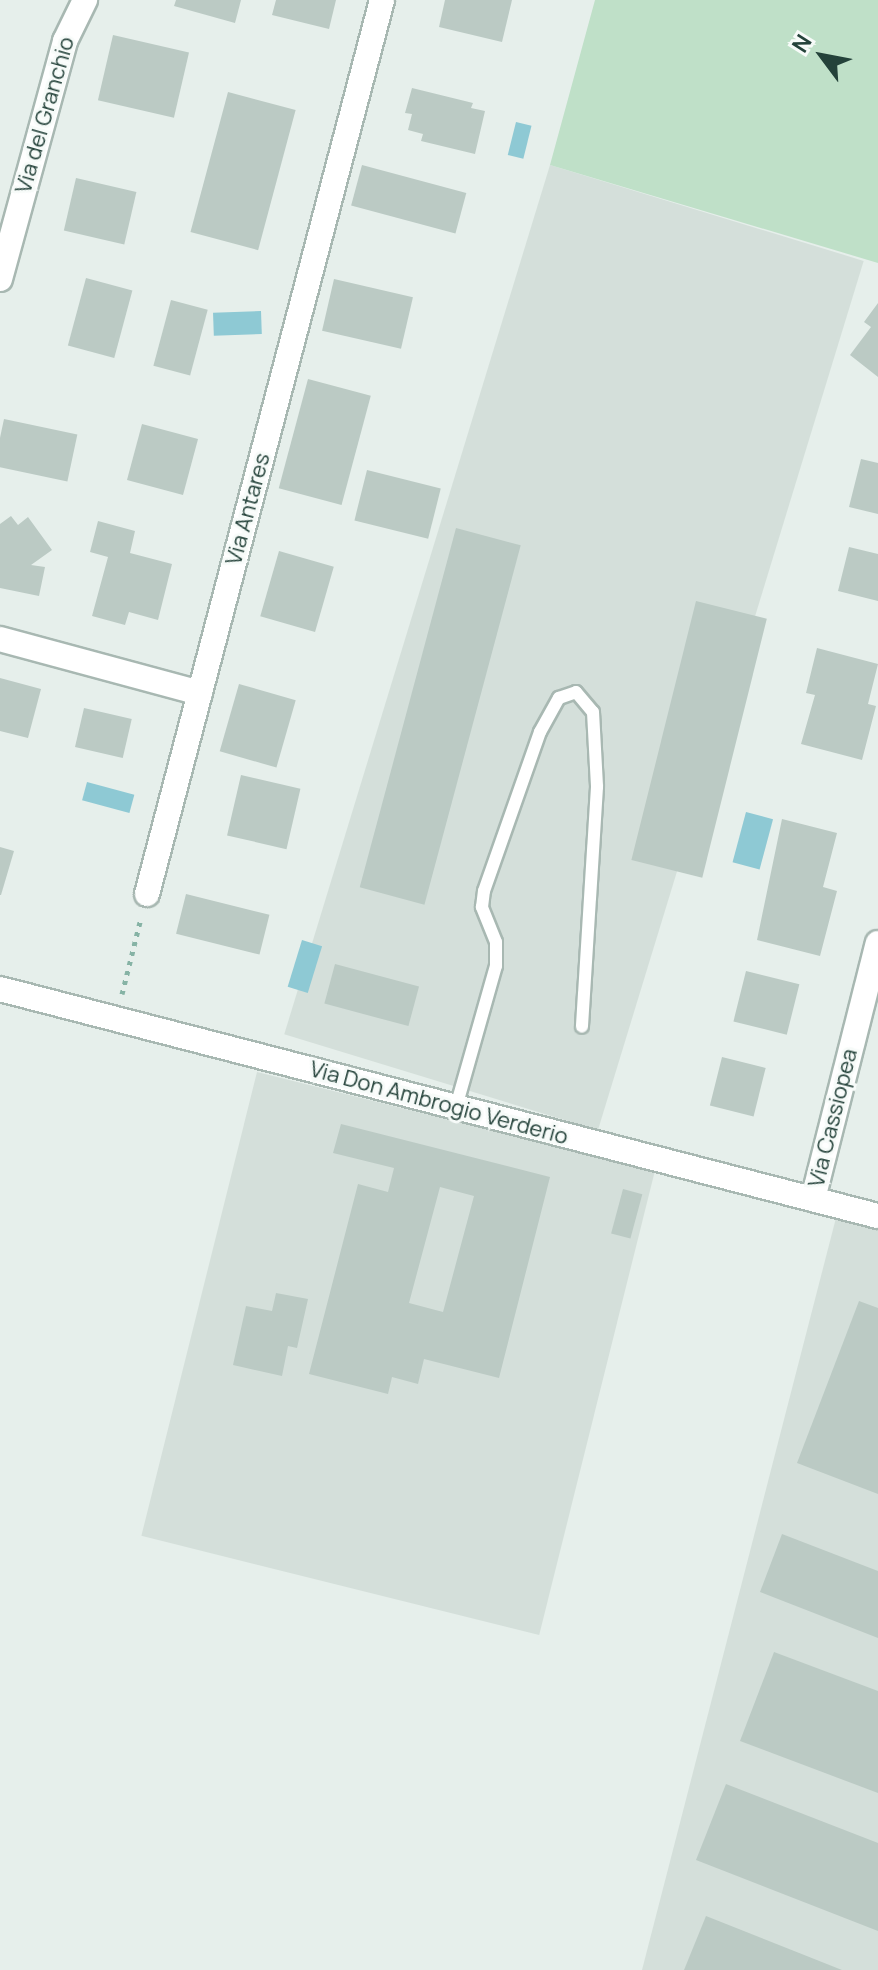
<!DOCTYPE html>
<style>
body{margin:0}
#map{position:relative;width:878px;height:1970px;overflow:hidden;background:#e6efeb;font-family:Manrope,sans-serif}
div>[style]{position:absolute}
.built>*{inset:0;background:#d4dfda;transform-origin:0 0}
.green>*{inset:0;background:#bfe0c8}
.water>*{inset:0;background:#8ec9d4;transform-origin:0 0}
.building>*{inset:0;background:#bbcac4;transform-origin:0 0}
.path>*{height:5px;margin-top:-2.5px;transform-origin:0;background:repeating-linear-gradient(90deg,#86b3a5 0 4px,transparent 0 10px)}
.roads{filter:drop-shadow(2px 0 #a8b8b2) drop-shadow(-2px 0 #a8b8b2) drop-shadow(0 2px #a8b8b2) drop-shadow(0 -2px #a8b8b2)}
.lane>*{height:12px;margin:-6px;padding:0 6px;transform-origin:6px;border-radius:6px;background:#fff}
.street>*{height:24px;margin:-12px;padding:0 12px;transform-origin:12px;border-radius:12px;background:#fff}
span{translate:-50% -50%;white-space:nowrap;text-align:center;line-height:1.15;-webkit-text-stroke:6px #f7fbf9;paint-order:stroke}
.street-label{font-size:22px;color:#24423a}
.north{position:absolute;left:782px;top:16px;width:80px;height:80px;-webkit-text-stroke:6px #f7fbf9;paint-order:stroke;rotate:302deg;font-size:22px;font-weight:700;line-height:32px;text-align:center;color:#24423a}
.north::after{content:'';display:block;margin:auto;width:28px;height:36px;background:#24423a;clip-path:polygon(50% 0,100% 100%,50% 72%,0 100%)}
</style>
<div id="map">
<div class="built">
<i style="left:550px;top:165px;width:328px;height:909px;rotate:17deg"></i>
<i style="left:257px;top:1072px;width:410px;height:478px;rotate:14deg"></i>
<i style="clip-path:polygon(837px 1214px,878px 1225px,878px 1970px,642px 1970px)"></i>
</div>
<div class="green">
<i style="clip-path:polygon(595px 0,878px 0,878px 263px,550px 165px)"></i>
</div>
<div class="water">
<i style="left:516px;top:122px;width:16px;height:34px;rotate:14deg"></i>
<i style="left:261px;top:311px;width:23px;height:48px;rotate:88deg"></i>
<i style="left:87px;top:782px;width:49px;height:19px;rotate:15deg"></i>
<i style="left:746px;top:812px;width:28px;height:52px;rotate:15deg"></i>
<i style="left:302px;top:940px;width:21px;height:49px;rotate:17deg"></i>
</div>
<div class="building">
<i style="clip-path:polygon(176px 0,241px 0,235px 23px,174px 6px)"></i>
<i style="clip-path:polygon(276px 0,336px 0,329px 29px,272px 15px)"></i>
<i style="clip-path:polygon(445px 0,512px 0,502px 42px,439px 27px)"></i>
<i style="left:113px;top:35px;width:78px;height:67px;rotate:13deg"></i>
<i style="clip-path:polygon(412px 88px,473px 103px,471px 108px,485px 111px,475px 154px,421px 141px,423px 134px,408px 130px,412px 114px,405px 113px)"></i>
<i style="left:228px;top:92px;width:70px;height:145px;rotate:15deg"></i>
<i style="left:362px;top:165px;width:108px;height:42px;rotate:15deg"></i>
<i style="left:76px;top:178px;width:62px;height:54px;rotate:13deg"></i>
<i style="left:86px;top:278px;width:48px;height:70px;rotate:15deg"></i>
<i style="left:334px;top:279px;width:81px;height:53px;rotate:13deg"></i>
<i style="left:171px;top:300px;width:38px;height:68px;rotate:15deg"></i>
<i style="clip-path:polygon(878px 303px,878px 377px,850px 355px,871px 327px,864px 322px)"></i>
<i style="left:308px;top:379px;width:65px;height:113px;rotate:15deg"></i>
<i style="left:4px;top:419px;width:75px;height:48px;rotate:12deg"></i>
<i style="left:142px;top:424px;width:58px;height:58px;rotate:15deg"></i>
<i style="clip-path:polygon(861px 459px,878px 463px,878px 514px,849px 507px)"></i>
<i style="left:367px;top:470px;width:76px;height:52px;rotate:14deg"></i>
<i style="clip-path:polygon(11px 516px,18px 525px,28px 517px,52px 550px,31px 565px,45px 567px,39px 596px,0 588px,0 524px)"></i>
<i style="clip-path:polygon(98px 521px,135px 531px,130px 553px,172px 564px,158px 620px,129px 612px,125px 625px,92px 616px,108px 557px,90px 552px)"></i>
<i style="left:456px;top:528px;width:67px;height:372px;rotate:15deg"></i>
<i style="clip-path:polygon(849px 547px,878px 554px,878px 601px,838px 591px)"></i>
<i style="left:279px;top:551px;width:57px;height:68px;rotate:16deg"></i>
<i style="left:696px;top:601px;width:73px;height:267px;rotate:14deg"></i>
<i style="clip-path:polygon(817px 648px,878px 664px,868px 704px,876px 706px,862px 760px,801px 744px,815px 695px,806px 693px)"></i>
<i style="clip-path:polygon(0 678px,41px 689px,28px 738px,0 731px)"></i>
<i style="left:239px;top:684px;width:59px;height:70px;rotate:16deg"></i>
<i style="left:84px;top:708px;width:49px;height:40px;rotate:13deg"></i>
<i style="left:241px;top:775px;width:61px;height:62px;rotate:13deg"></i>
<i style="clip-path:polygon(782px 819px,837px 833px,823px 887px,837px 891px,820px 956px,757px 940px)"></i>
<i style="clip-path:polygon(0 847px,14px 851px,1px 895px,0 895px)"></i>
<i style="left:186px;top:894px;width:86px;height:41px;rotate:14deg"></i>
<i style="left:335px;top:964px;width:87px;height:41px;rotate:15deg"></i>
<i style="left:746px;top:971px;width:55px;height:52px;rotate:14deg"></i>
<i style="left:722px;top:1057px;width:45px;height:50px;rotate:14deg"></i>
<i style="clip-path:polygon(evenodd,341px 1124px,550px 1177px,499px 1378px,424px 1359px,418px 1384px,392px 1377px,388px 1394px,309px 1374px,358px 1184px,388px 1192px,394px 1168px,333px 1153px,341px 1124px,440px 1187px,474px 1196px,443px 1312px,409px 1303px,440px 1187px)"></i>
<i style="left:623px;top:1189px;width:20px;height:46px;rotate:15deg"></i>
<i style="clip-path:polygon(276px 1293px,308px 1299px,297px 1348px,288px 1346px,282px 1376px,233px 1365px,246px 1306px,272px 1311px)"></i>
<i style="clip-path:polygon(859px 1301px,878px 1308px,878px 1494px,797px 1463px)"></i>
<i style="clip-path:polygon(782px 1534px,878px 1571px,878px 1638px,760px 1592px)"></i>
<i style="clip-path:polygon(774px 1652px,878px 1691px,878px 1793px,740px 1741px)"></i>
<i style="clip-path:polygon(726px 1784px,878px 1843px,878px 1931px,696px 1860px)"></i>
<i style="clip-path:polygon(706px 1916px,842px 1970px,684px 1970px)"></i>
</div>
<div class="path">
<i style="left:122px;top:994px;width:78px;rotate:-76deg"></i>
</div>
<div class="roads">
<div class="lane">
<i style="left:456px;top:1107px;width:147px;rotate:-74.2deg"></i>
<i style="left:496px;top:966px;width:24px;rotate:-90deg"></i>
<i style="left:496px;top:942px;width:38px;rotate:-112deg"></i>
<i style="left:482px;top:907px;width:16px;rotate:-83deg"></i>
<i style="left:484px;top:891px;width:169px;rotate:-70.6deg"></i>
<i style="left:540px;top:732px;width:39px;rotate:-61deg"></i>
<i style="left:559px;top:698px;width:18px;rotate:-19deg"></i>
<i style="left:576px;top:692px;width:26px;rotate:50deg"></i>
<i style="left:593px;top:712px;width:75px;rotate:86.9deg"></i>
<i style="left:597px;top:787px;width:240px;rotate:93.6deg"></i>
</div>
<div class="street">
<i style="left:0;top:279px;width:247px;rotate:-74.7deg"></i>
<i style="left:65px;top:41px;width:46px;rotate:-64deg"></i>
<i style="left:0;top:639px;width:207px;rotate:15.1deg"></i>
<i style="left:147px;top:894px;width:924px;rotate:-75.27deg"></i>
<i style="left:0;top:989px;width:907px;rotate:14.5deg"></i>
<i style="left:813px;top:1199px;width:264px;rotate:-75.8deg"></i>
</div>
</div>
<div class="street-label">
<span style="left:45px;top:115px;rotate:-74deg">Via del Granchio</span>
<span style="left:248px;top:509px;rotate:-75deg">Via Antares</span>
<span style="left:439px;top:1103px;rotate:15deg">Via Don Ambrogio Verderio</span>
<span style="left:833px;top:1118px;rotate:-76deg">Via Cassiopea</span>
</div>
<div class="north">N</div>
</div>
